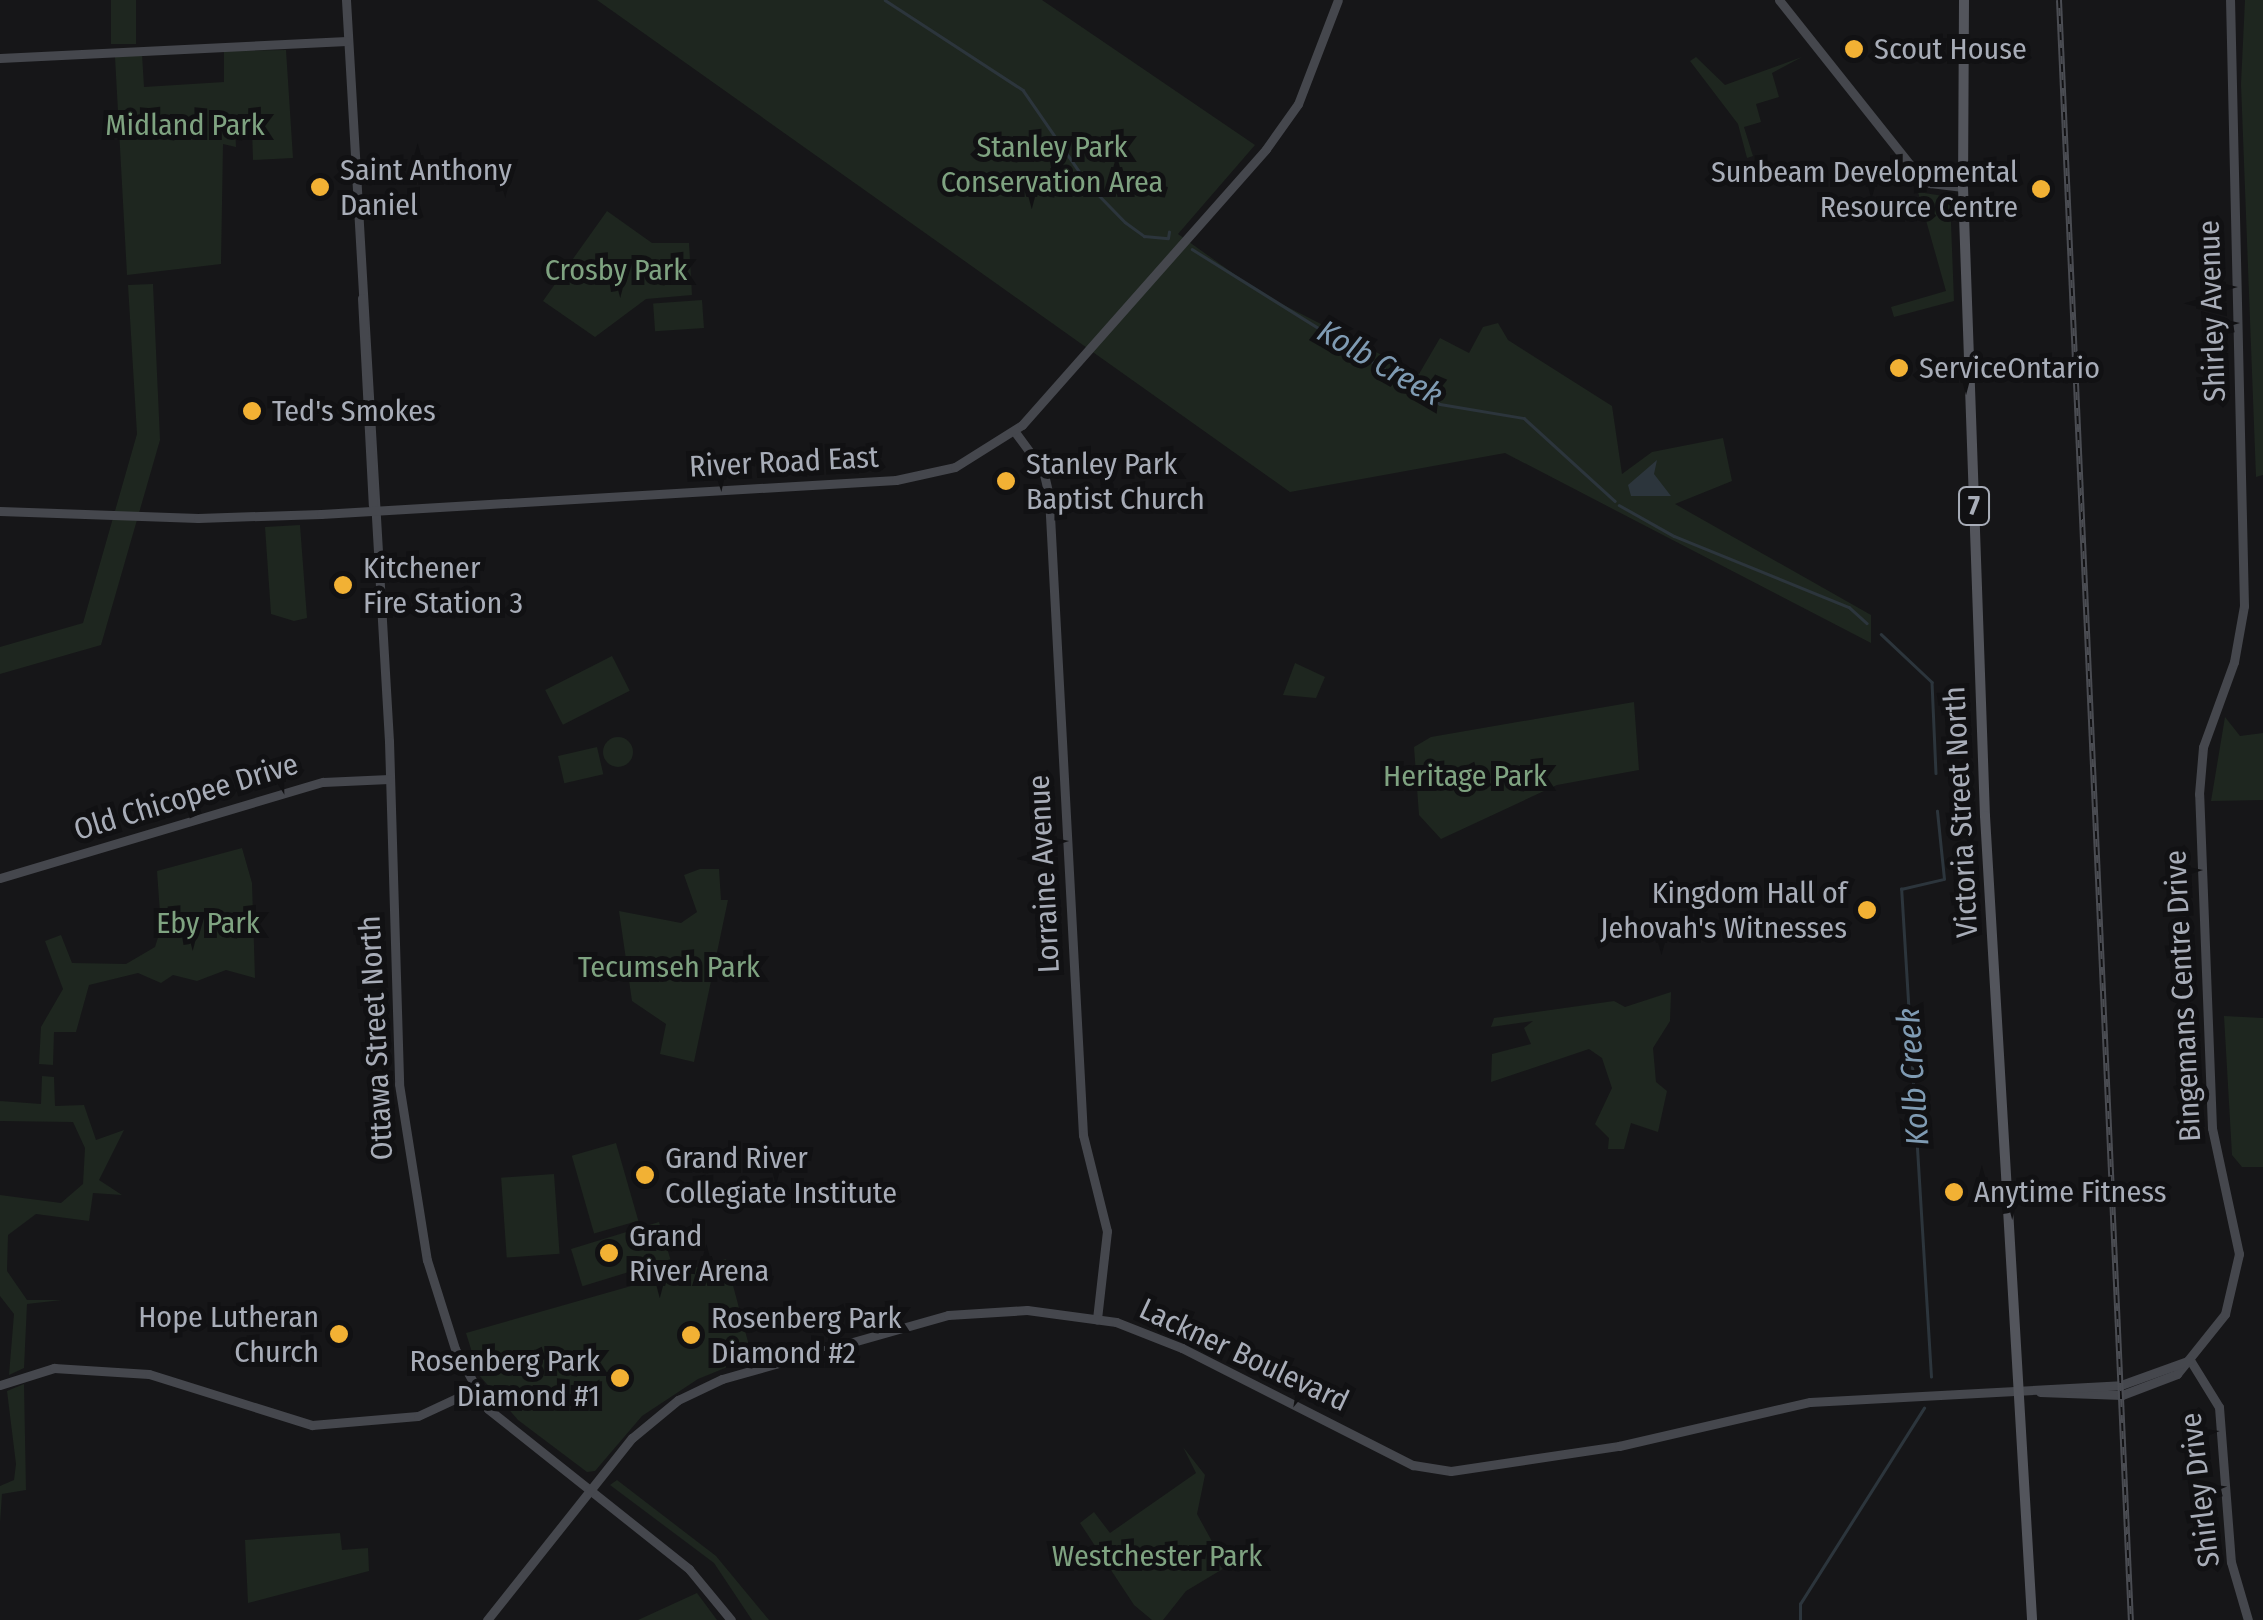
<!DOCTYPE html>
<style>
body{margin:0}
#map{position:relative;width:2263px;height:1620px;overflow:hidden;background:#161618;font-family:"Fira Sans Condensed",sans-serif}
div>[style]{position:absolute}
.green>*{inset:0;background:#1e261f;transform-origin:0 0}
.round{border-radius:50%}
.water>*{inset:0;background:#2c353c}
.stream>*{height:2.5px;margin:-1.25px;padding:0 1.25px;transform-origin:1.25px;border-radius:1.25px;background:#2c353c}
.secondary>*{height:9px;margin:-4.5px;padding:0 4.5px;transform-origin:4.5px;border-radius:4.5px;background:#45474d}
.primary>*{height:10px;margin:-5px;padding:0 5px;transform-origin:5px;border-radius:5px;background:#53555c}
.rail>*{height:6px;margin-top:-3px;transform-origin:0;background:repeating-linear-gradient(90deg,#111113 0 8px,#4a4c52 0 16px);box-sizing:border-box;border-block:2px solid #4a4c52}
.dots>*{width:28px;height:28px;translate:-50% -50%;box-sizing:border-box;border:5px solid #111113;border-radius:50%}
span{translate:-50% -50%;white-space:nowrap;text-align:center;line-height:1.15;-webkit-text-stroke:10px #111113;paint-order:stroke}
.shield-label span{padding:2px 8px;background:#111113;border:2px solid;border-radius:8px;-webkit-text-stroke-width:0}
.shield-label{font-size:28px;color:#a8adb8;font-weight:700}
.poi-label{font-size:30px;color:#a8adb8}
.left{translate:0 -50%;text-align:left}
.right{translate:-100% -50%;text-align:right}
.park-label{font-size:30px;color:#7fa381}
.street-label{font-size:30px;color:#a8adb8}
.water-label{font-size:32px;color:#7f9bb3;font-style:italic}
</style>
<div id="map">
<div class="green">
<i style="left:111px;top:0;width:25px;height:44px"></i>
<i style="clip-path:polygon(597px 0,1042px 0,1255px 145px,1178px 234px,1262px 294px,1419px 374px,1440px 338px,1469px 353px,1483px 327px,1498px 323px,1508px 340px,1612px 406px,1622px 474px,1652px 452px,1723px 438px,1732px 481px,1675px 504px,1871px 615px,1871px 643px,1505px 453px,1290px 492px)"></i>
<i style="clip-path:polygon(2245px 0,2263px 0,2263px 475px,2256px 477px,2241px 84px)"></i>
<i style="clip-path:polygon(286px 50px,293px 158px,253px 160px,252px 129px,235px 125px,236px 147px,223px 144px,221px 264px,127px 275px,115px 57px,142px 54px,144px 87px,224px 82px,224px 51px)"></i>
<i style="clip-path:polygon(1696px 57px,1725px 85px,1802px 57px,1772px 73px,1779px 97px,1756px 104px,1761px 122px,1744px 127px,1753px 156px,1747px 158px,1738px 124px,1690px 61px)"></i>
<i style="clip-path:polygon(1918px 192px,1950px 197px,1954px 301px,1894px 317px,1891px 307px,1946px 291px)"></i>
<i style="clip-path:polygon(607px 211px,652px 243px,689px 243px,692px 295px,646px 299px,595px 337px,543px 301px)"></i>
<i style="clip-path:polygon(153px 284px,160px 440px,101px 645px,0 674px,0 647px,83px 623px,137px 434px,128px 285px)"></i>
<i style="left:702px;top:300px;width:28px;height:49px;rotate:86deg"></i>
<i style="clip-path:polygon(300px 525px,307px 618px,294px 621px,271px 614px,265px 527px)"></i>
<i style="left:612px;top:656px;width:39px;height:75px;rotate:63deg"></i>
<i style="clip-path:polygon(1295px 663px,1325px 677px,1316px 698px,1283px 695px)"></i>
<i style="clip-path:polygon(1634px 702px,1639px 770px,1557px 785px,1441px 839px,1419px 815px,1414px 747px,1431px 737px)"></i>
<i style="clip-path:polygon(2225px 717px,2240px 736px,2263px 733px,2263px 800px,2211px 801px)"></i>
<i class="round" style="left:603px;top:737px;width:30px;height:30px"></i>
<i style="left:597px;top:747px;width:28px;height:40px;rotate:77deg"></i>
<i style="clip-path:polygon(242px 848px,252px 883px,255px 978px,226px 970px,197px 981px,173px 975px,161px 983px,138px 973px,89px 985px,76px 1032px,54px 1032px,53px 1065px,39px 1064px,41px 1027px,63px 989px,45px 941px,61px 935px,72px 963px,126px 964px,155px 947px,161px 928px,157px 871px)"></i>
<i style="clip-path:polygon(700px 869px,719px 869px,721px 900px,728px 900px,694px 1062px,660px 1054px,666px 1024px,632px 1001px,619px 911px,681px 923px,697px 912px,684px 875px)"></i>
<i style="clip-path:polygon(1671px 992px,1670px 1021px,1653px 1048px,1656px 1082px,1667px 1091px,1658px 1132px,1631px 1123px,1624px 1149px,1608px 1149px,1609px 1138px,1595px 1124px,1612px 1088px,1602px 1058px,1589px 1049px,1491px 1082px,1492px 1054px,1531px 1044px,1524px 1028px,1533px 1021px,1491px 1027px,1494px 1018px,1614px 1001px,1625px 1007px)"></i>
<i style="clip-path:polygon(2224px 1016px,2263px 1018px,2263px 1167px,2242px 1167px,2232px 1155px)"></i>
<i style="clip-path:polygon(42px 1076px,54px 1077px,55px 1106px,84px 1105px,96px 1140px,124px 1130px,99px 1180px,122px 1195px,93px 1193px,89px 1221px,36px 1214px,8px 1235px,7px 1271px,27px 1300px,62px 1300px,27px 1304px,24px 1368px,9px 1375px,14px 1314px,0 1296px,0 1195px,61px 1203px,83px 1184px,85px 1148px,73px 1122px,0 1121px,0 1101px,41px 1104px)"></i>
<i style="left:616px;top:1143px;width:81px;height:46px;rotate:74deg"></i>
<i style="left:554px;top:1174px;width:80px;height:53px;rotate:86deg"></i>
<i style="left:659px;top:1222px;width:39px;height:92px;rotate:73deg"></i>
<i style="clip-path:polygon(726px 1259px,752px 1357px,698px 1379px,642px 1416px,595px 1471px,587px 1472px,518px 1420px,479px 1375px,466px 1333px)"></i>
<i style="clip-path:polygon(24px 1384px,26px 1490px,2px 1494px,0 1523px,0 1486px,14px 1480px,16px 1464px,7px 1391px)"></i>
<i style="clip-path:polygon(1183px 1447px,1205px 1475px,1197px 1514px,1226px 1567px,1186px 1591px,1163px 1620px,1152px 1620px,1134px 1605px,1080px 1523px,1094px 1512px,1110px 1533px,1196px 1473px)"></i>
<i style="clip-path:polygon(617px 1480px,716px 1556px,769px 1620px,752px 1620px,714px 1563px,610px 1485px)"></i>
<i style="clip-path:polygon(340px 1533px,342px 1550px,368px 1548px,369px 1571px,248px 1603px,245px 1540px)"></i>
<i style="clip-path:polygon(697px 1593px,717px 1620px,638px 1620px)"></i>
</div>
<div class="water">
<i style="clip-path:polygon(1657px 460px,1654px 474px,1671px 496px,1631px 496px,1628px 485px)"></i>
</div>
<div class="stream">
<i style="left:885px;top:0;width:165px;rotate:33.1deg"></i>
<i style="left:1023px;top:90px;width:114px;rotate:55.3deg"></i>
<i style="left:1088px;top:184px;width:53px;rotate:45.8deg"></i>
<i style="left:1125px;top:222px;width:24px;rotate:36deg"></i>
<i style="left:1144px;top:236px;width:24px;rotate:5deg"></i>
<i style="left:1168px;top:238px;width:6px;rotate:-81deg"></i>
<i style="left:1192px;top:249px;width:292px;rotate:32deg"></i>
<i style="left:1440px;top:404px;width:85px;rotate:9.5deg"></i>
<i style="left:1524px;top:418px;width:123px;rotate:42.4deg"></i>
<i style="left:1619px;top:505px;width:63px;rotate:29.4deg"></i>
<i style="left:1674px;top:536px;width:189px;rotate:22.1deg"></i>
<i style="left:1849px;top:607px;width:24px;rotate:42deg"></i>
<i style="left:1881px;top:634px;width:70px;rotate:43.3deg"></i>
<i style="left:1932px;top:682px;width:91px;rotate:87.5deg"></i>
<i style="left:1931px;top:1377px;width:489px;rotate:-93.5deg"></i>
<i style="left:1901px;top:889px;width:44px;rotate:-13.1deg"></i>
<i style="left:1944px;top:879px;width:68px;rotate:-95.9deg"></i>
<i style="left:1800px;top:1620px;width:16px;rotate:-90deg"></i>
<i style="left:1800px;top:1604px;width:232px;rotate:-57.7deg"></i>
</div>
<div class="secondary">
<i style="left:346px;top:0;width:742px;rotate:86.68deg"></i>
<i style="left:389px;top:741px;width:343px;rotate:88.3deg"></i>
<i style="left:399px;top:1084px;width:178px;rotate:81deg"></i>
<i style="left:427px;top:1260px;width:93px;rotate:72.5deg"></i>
<i style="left:455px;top:1349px;width:68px;rotate:61.2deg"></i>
<i style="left:488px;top:1409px;width:257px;rotate:38.5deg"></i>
<i style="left:689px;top:1569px;width:66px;rotate:50.5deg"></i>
<i style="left:1779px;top:0;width:217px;rotate:51.5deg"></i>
<i style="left:1914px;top:170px;width:21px;rotate:39deg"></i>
<i style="left:1930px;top:183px;width:33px;rotate:7deg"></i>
<i style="left:0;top:58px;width:347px;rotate:-2.8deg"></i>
<i style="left:362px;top:298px;width:207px;rotate:87deg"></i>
<i style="left:1015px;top:432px;width:47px;rotate:53.6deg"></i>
<i style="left:1043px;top:470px;width:28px;rotate:77deg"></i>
<i style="left:1049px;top:497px;width:639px;rotate:86.95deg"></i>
<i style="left:1083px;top:1135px;width:99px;rotate:76deg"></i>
<i style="left:1107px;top:1231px;width:89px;rotate:96.5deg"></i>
<i style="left:0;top:511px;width:198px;rotate:2deg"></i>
<i style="left:198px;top:518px;width:123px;rotate:-1.9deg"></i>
<i style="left:321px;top:514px;width:576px;rotate:-3.38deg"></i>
<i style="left:896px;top:480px;width:60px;rotate:-12.4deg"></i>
<i style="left:955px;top:467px;width:79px;rotate:-32.1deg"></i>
<i style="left:1022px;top:425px;width:368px;rotate:-48.5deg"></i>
<i style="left:1266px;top:149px;width:55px;rotate:-54.6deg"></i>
<i style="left:1298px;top:104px;width:111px;rotate:-69deg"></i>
<i style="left:0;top:878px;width:337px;rotate:-16.6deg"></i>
<i style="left:323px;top:782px;width:66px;rotate:-2.6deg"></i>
<i style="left:2190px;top:1360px;width:55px;rotate:58.3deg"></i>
<i style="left:2219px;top:1407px;width:155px;rotate:85.6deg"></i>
<i style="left:2231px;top:1562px;width:60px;rotate:73.7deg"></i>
<i style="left:0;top:1385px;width:57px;rotate:-17.5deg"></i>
<i style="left:54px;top:1368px;width:95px;rotate:3.6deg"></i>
<i style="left:149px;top:1374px;width:171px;rotate:17.4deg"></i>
<i style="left:312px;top:1425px;width:106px;rotate:-4.9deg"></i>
<i style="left:418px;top:1416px;width:62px;rotate:-24.9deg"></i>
<i style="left:2040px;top:1392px;width:82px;rotate:2.1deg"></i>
<i style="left:2122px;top:1395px;width:59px;rotate:-20.9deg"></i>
<i style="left:2177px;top:1374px;width:77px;rotate:-51.3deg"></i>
<i style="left:2225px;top:1314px;width:62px;rotate:-76.9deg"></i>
<i style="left:2239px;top:1254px;width:129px;rotate:-102.1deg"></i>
<i style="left:2212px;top:1128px;width:334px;rotate:-92.2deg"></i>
<i style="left:2199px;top:794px;width:47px;rotate:-85.1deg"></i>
<i style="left:2203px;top:747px;width:90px;rotate:-70deg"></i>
<i style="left:2234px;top:662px;width:57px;rotate:-79.9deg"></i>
<i style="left:2244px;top:606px;width:606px;rotate:-91.32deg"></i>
<i style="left:487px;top:1620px;width:233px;rotate:-51.5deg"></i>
<i style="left:632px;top:1438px;width:60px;rotate:-39.6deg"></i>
<i style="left:678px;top:1400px;width:49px;rotate:-25.5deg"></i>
<i style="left:722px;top:1379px;width:235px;rotate:-15.8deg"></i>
<i style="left:948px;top:1315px;width:79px;rotate:-3.6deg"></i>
<i style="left:1027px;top:1310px;width:90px;rotate:7.7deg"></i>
<i style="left:1116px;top:1322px;width:71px;rotate:21.5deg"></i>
<i style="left:1182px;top:1348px;width:259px;rotate:26.9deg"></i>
<i style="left:1413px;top:1465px;width:38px;rotate:9deg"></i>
<i style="left:1451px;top:1471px;width:170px;rotate:-8.5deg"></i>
<i style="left:1619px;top:1446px;width:196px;rotate:-13deg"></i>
<i style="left:1810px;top:1402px;width:311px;rotate:-3.1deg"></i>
<i style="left:2121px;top:1385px;width:73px;rotate:-19.9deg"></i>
</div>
<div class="primary">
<i style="left:1964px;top:0;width:187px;rotate:90.3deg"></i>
<i style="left:1963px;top:187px;width:629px;rotate:88deg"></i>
<i style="left:1985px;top:816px;width:805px;rotate:86.65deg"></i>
</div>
<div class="rail">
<i style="left:2059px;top:0;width:1622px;rotate:87.46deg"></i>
</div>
<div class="dots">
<i style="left:1854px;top:49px;background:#f2b134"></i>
<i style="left:320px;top:187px;background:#f2b134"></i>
<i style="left:2041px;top:189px;background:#f2b134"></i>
<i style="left:1899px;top:368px;background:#f2b134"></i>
<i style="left:252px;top:411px;background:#f2b134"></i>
<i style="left:1006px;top:481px;background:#f2b134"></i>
<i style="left:343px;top:585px;background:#f2b134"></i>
<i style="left:1867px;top:910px;background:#f2b134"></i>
<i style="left:645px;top:1175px;background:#f2b134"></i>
<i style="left:1954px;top:1192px;background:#f2b134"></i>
<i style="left:609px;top:1253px;background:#f2b134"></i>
<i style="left:339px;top:1334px;background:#f2b134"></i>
<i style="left:691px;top:1335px;background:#f2b134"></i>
<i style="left:620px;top:1378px;background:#f2b134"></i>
</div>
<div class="shield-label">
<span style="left:1974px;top:506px">7</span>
</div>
<div class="poi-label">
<span class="left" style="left:1874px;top:49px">Scout House</span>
<span class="left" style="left:340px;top:187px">Saint Anthony<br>Daniel</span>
<span class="right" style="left:2018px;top:189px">Sunbeam Developmental<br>Resource Centre</span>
<span class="left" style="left:1919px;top:368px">ServiceOntario</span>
<span class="left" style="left:272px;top:411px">Ted's Smokes</span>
<span class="left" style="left:1026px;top:481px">Stanley Park<br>Baptist Church</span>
<span class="left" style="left:363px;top:585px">Kitchener<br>Fire Station 3</span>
<span class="right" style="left:1847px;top:910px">Kingdom Hall of<br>Jehovah's Witnesses</span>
<span class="left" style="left:665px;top:1175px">Grand River<br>Collegiate Institute</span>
<span class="left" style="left:1974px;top:1192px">Anytime Fitness</span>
<span class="left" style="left:629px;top:1253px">Grand<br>River Arena</span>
<span class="right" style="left:319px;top:1334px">Hope Lutheran<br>Church</span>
<span class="left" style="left:711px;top:1335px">Rosenberg Park<br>Diamond #2</span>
<span class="right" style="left:600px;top:1378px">Rosenberg Park<br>Diamond #1</span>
</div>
<div class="park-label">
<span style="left:185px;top:125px">Midland Park</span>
<span style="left:1052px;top:164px">Stanley Park<br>Conservation Area</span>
<span style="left:616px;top:270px">Crosby Park</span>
<span style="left:1465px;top:776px">Heritage Park</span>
<span style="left:208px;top:923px">Eby Park</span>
<span style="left:669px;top:967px">Tecumseh Park</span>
<span style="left:1157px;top:1556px">Westchester Park</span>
</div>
<div class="street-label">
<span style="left:2212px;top:311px;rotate:-92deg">Shirley Avenue</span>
<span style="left:784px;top:462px;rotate:-3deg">River Road East</span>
<span style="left:186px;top:797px;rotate:-17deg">Old Chicopee Drive</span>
<span style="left:1961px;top:812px;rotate:-93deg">Victoria Street North</span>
<span style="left:1044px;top:874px;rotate:-93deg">Lorraine Avenue</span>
<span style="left:2183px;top:996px;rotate:-93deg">Bingemans Centre Drive</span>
<span style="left:376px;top:1038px;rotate:-93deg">Ottawa Street North</span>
<span style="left:1244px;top:1355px;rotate:25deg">Lackner Boulevard</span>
<span style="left:2200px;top:1490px;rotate:-97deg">Shirley Drive</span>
</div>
<div class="water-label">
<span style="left:1380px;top:363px;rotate:30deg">Kolb Creek</span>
<span style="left:1913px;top:1077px;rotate:-94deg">Kolb Creek</span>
</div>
</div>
